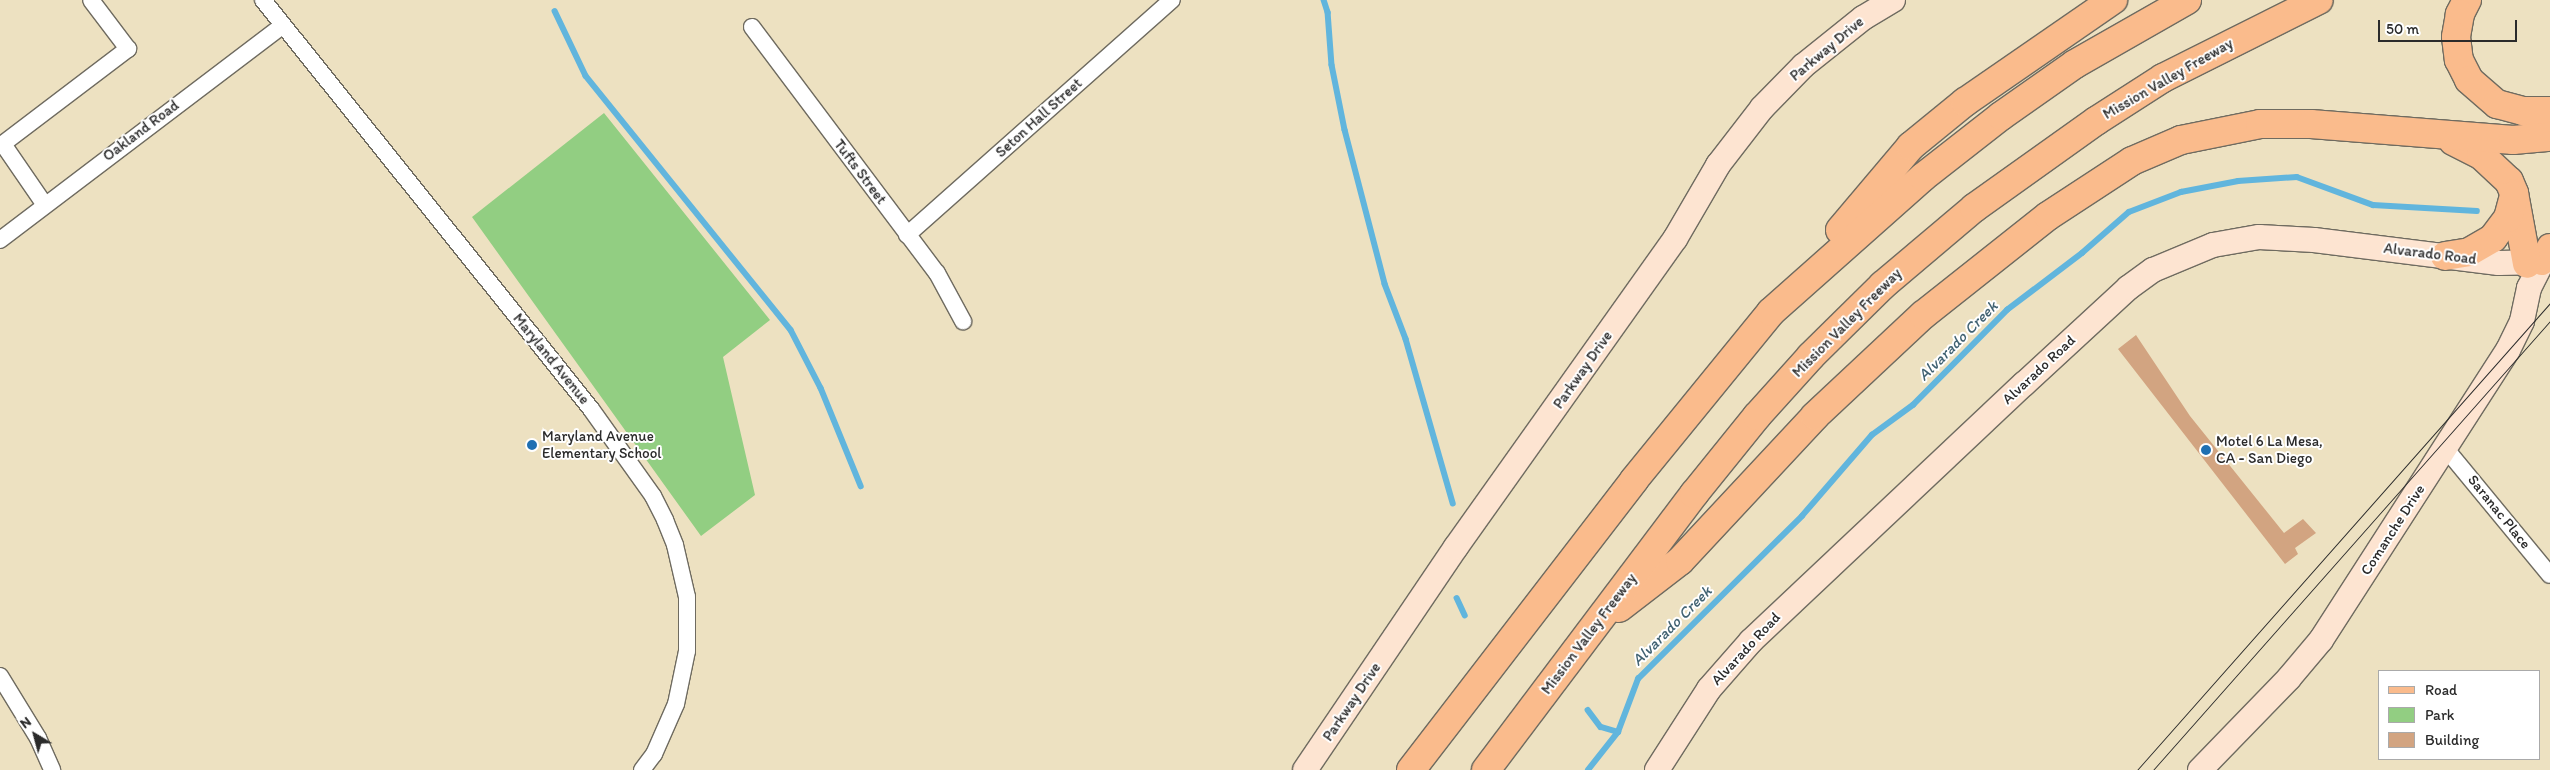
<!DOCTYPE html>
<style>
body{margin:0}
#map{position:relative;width:2550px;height:770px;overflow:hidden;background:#ede1c1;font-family:Itim,sans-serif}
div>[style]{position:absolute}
.green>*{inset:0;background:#92ce82}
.stream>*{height:5.5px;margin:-2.75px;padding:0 2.75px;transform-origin:2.75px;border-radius:2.75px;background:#61b5dd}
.building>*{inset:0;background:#d2a481}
.roads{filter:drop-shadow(1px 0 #6f6b60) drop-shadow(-1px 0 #6f6b60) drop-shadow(0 1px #6f6b60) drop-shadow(0 -1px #6f6b60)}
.street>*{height:16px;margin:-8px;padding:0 8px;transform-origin:8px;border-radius:8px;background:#fff}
.secondary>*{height:24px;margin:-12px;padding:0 12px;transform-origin:12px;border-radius:12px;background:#fde4d1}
.primary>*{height:26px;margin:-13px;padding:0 13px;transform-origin:13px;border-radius:13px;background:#fabb8c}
.highway>*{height:28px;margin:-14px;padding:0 14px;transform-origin:14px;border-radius:14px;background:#fabb8c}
.tram>*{height:1px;margin:-0.5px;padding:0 0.5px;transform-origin:0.5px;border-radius:0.5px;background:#2b2b2b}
.dots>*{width:14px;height:14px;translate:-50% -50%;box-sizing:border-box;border:2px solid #fff;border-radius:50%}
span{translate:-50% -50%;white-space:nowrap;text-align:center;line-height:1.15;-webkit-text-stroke:4px #fff;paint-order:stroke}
.street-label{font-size:15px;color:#2b2b2b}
.poi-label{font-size:15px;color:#2b2b2b}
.left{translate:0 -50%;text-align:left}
.water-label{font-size:16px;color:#416272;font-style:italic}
.legend{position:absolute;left:2378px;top:670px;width:162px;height:90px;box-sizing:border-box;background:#fff;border:1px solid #aaa;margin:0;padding:6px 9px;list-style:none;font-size:15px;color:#2b2b2b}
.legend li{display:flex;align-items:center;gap:10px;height:25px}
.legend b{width:25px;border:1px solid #aaa}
.north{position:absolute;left:10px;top:710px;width:50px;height:50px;-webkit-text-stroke:4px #fff;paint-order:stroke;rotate:323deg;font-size:14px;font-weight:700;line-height:20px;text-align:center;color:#2b2b2b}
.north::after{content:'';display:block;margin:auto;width:18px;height:22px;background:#2b2b2b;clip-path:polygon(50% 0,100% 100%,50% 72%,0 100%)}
.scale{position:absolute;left:2378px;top:20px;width:139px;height:22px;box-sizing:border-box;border:2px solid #2b2b2b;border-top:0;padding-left:6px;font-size:15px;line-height:18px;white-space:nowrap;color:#2b2b2b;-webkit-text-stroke:4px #fff;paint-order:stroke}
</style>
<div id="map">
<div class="green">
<i style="clip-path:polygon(604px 113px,770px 320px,723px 357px,755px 495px,701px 536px,472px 217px)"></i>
</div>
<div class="stream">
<i style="left:1324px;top:0;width:13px;rotate:72deg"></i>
<i style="left:1328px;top:12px;width:53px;rotate:85.7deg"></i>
<i style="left:1332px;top:65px;width:66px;rotate:78.7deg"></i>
<i style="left:1345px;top:130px;width:159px;rotate:75.4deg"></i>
<i style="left:1385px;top:284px;width:59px;rotate:69.1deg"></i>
<i style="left:1406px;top:339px;width:171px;rotate:74deg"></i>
<i style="left:555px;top:11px;width:72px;rotate:64.5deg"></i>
<i style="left:586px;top:76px;width:326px;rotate:51.1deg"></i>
<i style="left:791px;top:330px;width:65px;rotate:62.7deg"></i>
<i style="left:821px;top:388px;width:106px;rotate:67.8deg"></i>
<i style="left:1457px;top:598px;width:19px;rotate:65deg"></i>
<i style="left:1588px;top:710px;width:21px;rotate:53deg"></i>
<i style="left:1601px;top:727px;width:18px;rotate:16deg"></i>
<i style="left:1588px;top:770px;width:48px;rotate:-51.7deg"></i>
<i style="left:1618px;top:732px;width:57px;rotate:-69.3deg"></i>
<i style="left:1638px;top:679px;width:231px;rotate:-44.8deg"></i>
<i style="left:1802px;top:516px;width:107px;rotate:-49.2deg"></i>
<i style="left:1872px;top:435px;width:51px;rotate:-36.2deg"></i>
<i style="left:1913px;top:405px;width:134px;rotate:-45.3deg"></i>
<i style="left:2007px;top:310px;width:94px;rotate:-37.2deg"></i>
<i style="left:2082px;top:253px;width:62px;rotate:-41.1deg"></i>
<i style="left:2129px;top:212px;width:56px;rotate:-21deg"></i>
<i style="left:2181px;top:192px;width:58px;rotate:-10.9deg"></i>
<i style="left:2238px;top:181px;width:59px;rotate:-3.9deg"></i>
<i style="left:2297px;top:177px;width:81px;rotate:20.2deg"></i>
<i style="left:2373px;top:205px;width:104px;rotate:3.3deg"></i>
</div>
<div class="building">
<i style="clip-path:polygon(2136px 335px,2190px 416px,2284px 533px,2303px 519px,2316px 533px,2295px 548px,2298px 554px,2285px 564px,2118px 349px)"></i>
</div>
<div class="roads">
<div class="street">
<i style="left:263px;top:0;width:524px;rotate:51.27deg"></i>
<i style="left:591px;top:409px;width:107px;rotate:54.5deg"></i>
<i style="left:653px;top:496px;width:27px;rotate:63deg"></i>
<i style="left:665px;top:520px;width:27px;rotate:68deg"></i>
<i style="left:675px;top:545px;width:53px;rotate:77deg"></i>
<i style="left:687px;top:597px;width:54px;rotate:90deg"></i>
<i style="left:687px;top:651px;width:54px;rotate:101.7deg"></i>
<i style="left:676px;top:704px;width:55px;rotate:113.7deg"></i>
<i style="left:654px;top:754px;width:20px;rotate:127deg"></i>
<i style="left:752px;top:27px;width:308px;rotate:53.1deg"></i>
<i style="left:937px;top:273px;width:55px;rotate:61.6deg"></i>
<i style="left:3px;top:144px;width:74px;rotate:55.5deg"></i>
<i style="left:0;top:146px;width:161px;rotate:-37.2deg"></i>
<i style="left:128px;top:49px;width:61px;rotate:-127.1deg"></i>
<i style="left:907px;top:235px;width:354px;rotate:-41.6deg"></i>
<i style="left:0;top:240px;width:355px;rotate:-37.2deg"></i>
<i style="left:2446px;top:449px;width:163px;rotate:50.5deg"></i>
<i style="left:0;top:676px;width:73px;rotate:58.5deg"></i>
<i style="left:38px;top:738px;width:35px;rotate:66deg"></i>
</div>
<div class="secondary">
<i style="left:1305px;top:770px;width:269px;rotate:-55.9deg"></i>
<i style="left:1456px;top:547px;width:378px;rotate:-54.6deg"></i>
<i style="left:1675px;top:239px;width:86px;rotate:-59.8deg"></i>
<i style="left:1718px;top:165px;width:72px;rotate:-52.3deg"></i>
<i style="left:1762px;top:108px;width:59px;rotate:-45.7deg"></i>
<i style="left:1803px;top:66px;width:77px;rotate:-38.7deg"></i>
<i style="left:1863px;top:18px;width:35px;rotate:-31deg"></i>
<i style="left:1657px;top:770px;width:96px;rotate:-57.3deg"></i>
<i style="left:1709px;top:689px;width:64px;rotate:-48.8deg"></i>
<i style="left:1751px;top:641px;width:375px;rotate:-43.3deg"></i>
<i style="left:2024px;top:384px;width:142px;rotate:-42.7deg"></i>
<i style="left:2128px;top:288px;width:31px;rotate:-36deg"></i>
<i style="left:2153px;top:270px;width:65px;rotate:-22.6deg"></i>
<i style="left:2213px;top:245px;width:47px;rotate:-9.9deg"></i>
<i style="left:2259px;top:237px;width:55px;rotate:3.1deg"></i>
<i style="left:2314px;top:240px;width:186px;rotate:7.1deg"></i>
<i style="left:2499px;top:263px;width:45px;rotate:-1.3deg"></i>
<i style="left:2200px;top:770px;width:128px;rotate:-45.9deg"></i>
<i style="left:2289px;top:678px;width:50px;rotate:-49.9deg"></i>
<i style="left:2321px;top:640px;width:345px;rotate:-57.2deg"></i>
<i style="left:2508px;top:350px;width:32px;rotate:-64deg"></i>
<i style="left:2522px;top:321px;width:34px;rotate:-78deg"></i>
<i style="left:2529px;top:288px;width:29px;rotate:-63deg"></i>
</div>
<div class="primary">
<i style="left:2542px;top:262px;width:17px;rotate:-62deg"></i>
</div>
<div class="highway">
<i style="left:2467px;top:0;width:16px;rotate:117deg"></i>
<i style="left:2460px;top:14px;width:23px;rotate:100deg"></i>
<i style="left:2456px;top:37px;width:23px;rotate:83deg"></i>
<i style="left:2459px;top:60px;width:22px;rotate:63deg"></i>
<i style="left:2469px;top:80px;width:37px;rotate:41deg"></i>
<i style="left:2497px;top:104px;width:27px;rotate:15deg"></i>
<i style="left:2523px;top:111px;width:27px"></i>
<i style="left:2453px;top:141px;width:31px;rotate:27deg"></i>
<i style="left:2481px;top:155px;width:38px;rotate:43deg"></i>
<i style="left:2509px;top:181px;width:13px;rotate:67deg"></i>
<i style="left:2514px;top:193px;width:72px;rotate:79.6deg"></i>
<i style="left:1840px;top:230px;width:110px;rotate:-49.8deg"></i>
<i style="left:1911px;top:146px;width:70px;rotate:-39.2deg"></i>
<i style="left:1965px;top:102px;width:180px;rotate:-34.6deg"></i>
<i style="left:2445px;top:256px;width:24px;rotate:-9deg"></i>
<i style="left:2469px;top:252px;width:28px;rotate:-30deg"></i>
<i style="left:2493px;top:238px;width:25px;rotate:-53deg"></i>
<i style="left:2508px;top:218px;width:24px;rotate:-75deg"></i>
<i style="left:1619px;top:608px;width:77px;rotate:-37.6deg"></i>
<i style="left:1680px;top:561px;width:198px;rotate:-47deg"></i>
<i style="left:1815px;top:416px;width:148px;rotate:-43.1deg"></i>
<i style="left:1923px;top:315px;width:159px;rotate:-38.4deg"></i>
<i style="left:2048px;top:216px;width:100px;rotate:-33.2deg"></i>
<i style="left:2132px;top:161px;width:53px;rotate:-23.2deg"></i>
<i style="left:2181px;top:140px;width:81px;rotate:-11.4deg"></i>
<i style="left:2260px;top:124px;width:51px"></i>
<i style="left:2311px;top:124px;width:203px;rotate:4.5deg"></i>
<i style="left:2513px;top:140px;width:37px;rotate:-5deg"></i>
<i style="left:1411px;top:770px;width:366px;rotate:-52.4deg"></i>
<i style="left:1634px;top:480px;width:217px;rotate:-50.8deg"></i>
<i style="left:1771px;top:312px;width:203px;rotate:-41.6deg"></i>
<i style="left:1923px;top:177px;width:99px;rotate:-38deg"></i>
<i style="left:2001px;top:116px;width:90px;rotate:-35.1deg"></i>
<i style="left:2075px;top:64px;width:129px;rotate:-29.7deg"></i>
<i style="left:1486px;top:770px;width:346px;rotate:-53deg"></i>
<i style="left:1694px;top:494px;width:100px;rotate:-51.1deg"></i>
<i style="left:1757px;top:416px;width:81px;rotate:-48deg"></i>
<i style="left:1811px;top:356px;width:101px;rotate:-44.6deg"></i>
<i style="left:1883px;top:285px;width:119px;rotate:-40.2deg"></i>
<i style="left:1974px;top:208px;width:150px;rotate:-35.5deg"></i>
<i style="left:2096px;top:121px;width:80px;rotate:-32.7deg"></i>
<i style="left:2163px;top:78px;width:174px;rotate:-26.6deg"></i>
</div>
</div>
<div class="tram">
<i style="left:2137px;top:770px;width:623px;rotate:-48.51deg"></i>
<i style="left:2153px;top:770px;width:599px;rotate:-48.52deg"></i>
</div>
<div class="dots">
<i style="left:532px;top:445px;background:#1f6fb2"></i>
<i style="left:2206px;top:450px;background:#1f6fb2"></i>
</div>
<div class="street-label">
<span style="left:1827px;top:49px;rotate:-40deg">Parkway Drive</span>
<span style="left:2168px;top:79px;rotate:-30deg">Mission Valley Freeway</span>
<span style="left:1039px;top:118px;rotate:-42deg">Seton Hall Street</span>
<span style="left:141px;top:131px;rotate:-37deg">Oakland Road</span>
<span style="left:860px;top:172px;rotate:53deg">Tufts Street</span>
<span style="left:2430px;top:254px;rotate:7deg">Alvarado Road</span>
<span style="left:1847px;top:323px;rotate:-45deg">Mission Valley Freeway</span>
<span style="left:551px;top:359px;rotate:51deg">Maryland Avenue</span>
<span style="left:1583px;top:370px;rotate:-55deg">Parkway Drive</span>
<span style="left:2039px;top:370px;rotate:-43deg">Alvarado Road</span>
<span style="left:2499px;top:512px;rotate:51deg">Saranac Place</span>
<span style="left:2393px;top:530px;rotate:-57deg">Comanche Drive</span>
<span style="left:1589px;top:634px;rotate:-53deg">Mission Valley Freeway</span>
<span style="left:1746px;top:649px;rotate:-47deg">Alvarado Road</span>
<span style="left:1352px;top:702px;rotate:-56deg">Parkway Drive</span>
</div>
<div class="poi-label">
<span class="left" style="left:542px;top:445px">Maryland Avenue<br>Elementary School</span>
<span class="left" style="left:2216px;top:450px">Motel 6 La Mesa,<br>CA - San Diego</span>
</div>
<div class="water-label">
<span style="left:1958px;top:341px;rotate:-45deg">Alvarado Creek</span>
<span style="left:1672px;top:626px;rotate:-45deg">Alvarado Creek</span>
</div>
<ul class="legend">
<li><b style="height:6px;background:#fabb8c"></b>Road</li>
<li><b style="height:14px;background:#92ce82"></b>Park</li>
<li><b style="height:14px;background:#d2a481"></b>Building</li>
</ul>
<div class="north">N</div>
<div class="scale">50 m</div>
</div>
